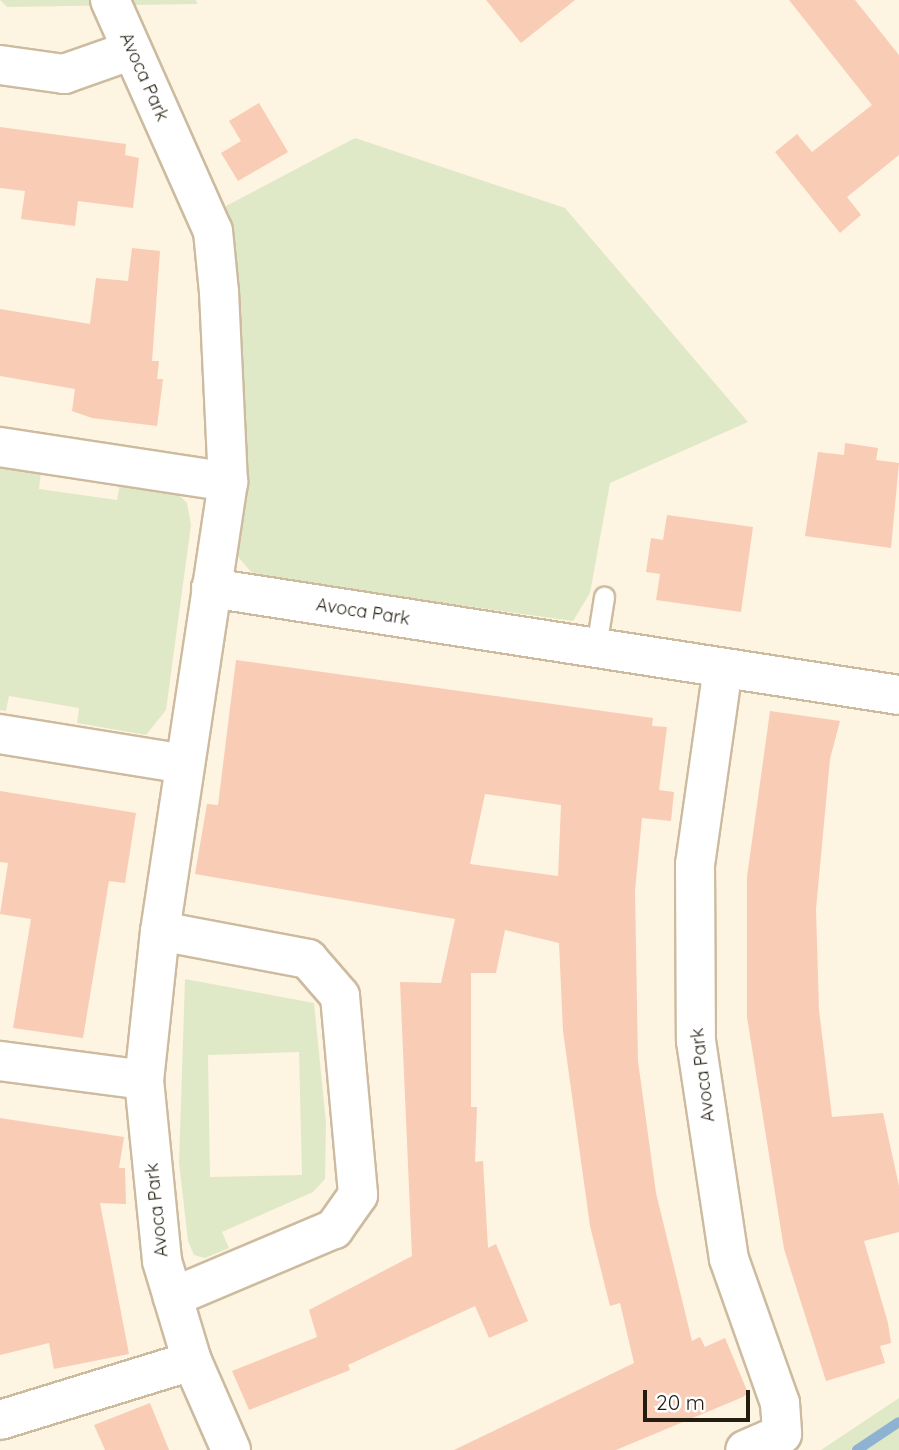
<!DOCTYPE html>
<style>
body{margin:0}
#map{position:relative;width:899px;height:1450px;overflow:hidden;background:#fef4e2;font-family:Quicksand,sans-serif}
div>[style]{position:absolute}
.green>*{inset:0;background:#e0e9c7}
.stream>*{height:10px;margin:-5px;padding:0 5px;transform-origin:5px;border-radius:5px;background:#8db2d2}
.building>*{inset:0;background:#f9ccb5}
.roads{filter:drop-shadow(2px 0 #cdbb9f) drop-shadow(-2px 0 #cdbb9f) drop-shadow(0 2px #cdbb9f) drop-shadow(0 -2px #cdbb9f)}
.lane>*{height:19px;margin:-9.5px;padding:0 9.5px;transform-origin:9.5px;border-radius:9.5px;background:#fff}
.street>*{height:38px;margin:-19px;padding:0 19px;transform-origin:19px;border-radius:19px;background:#fff}
span{translate:-50% -50%;white-space:nowrap;text-align:center;line-height:1.15;-webkit-text-stroke:5px #fff;paint-order:stroke}
.street-label{font-size:18px;color:#221c11}
.scale{position:absolute;left:643px;top:1390px;width:107px;height:32px;box-sizing:border-box;border:4px solid #221c11;border-top:0;padding-left:9px;font-size:21px;line-height:24px;white-space:nowrap;color:#221c11;-webkit-text-stroke:5px #fff;paint-order:stroke}
</style>
<div id="map">
<div class="green">
<i style="clip-path:polygon(0 0,196px 0,197px 4px,7px 7px)"></i>
<i style="clip-path:polygon(355px 138px,565px 208px,748px 422px,610px 483px,590px 593px,573px 621px,271px 579px,252px 573px,234px 552px,241px 437px,226px 206px)"></i>
<i style="clip-path:polygon(0 465px,41px 471px,39px 489px,117px 500px,120px 484px,177px 493px,187px 503px,191px 525px,166px 710px,146px 735px,77px 723px,79px 708px,9px 696px,6px 711px,0 710px)"></i>
<i style="clip-path:polygon(evenodd,185px 979px,314px 1003px,326px 1123px,325px 1179px,313px 1192px,222px 1232px,229px 1248px,205px 1258px,194px 1255px,188px 1241px,179px 1163px,185px 979px,299px 1052px,302px 1175px,210px 1177px,208px 1055px,299px 1052px)"></i>
<i style="clip-path:polygon(899px 1398px,899px 1450px,821px 1450px)"></i>
</div>
<div class="stream">
<i style="left:857px;top:1450px;width:50px;rotate:-33.7deg"></i>
</div>
<div class="building">
<i style="clip-path:polygon(486px 0,575px 0,521px 43px)"></i>
<i style="clip-path:polygon(789px 0,855px 0,899px 55px,899px 155px,847px 197px,861px 215px,840px 233px,775px 152px,797px 134px,812px 152px,872px 105px)"></i>
<i style="clip-path:polygon(259px 103px,288px 152px,238px 181px,221px 153px,241px 141px,229px 121px)"></i>
<i style="clip-path:polygon(0 127px,126px 144px,125px 155px,139px 158px,133px 208px,78px 201px,75px 226px,21px 219px,25px 191px,0 188px)"></i>
<i style="clip-path:polygon(132px 248px,160px 251px,152px 361px,159px 361px,157px 379px,163px 379px,157px 426px,92px 418px,72px 411px,75px 389px,0 376px,0 309px,90px 324px,96px 278px,128px 281px)"></i>
<i style="clip-path:polygon(845px 443px,878px 448px,876px 460px,899px 463px,891px 548px,805px 536px,818px 452px,844px 455px)"></i>
<i style="clip-path:polygon(667px 515px,753px 527px,741px 612px,656px 600px,660px 574px,646px 572px,651px 538px,663px 540px)"></i>
<i style="clip-path:polygon(evenodd,236px 660px,653px 718px,652px 726px,667px 727px,659px 790px,674px 792px,671px 821px,642px 818px,635px 891px,638px 1061px,656px 1193px,692px 1341px,700px 1337px,705px 1347px,725px 1338px,748px 1393px,743px 1397px,616px 1450px,454px 1450px,634px 1363px,620px 1303px,610px 1306px,590px 1226px,563px 1031px,559px 943px,505px 930px,496px 973px,471px 973px,471px 1107px,477px 1107px,475px 1162px,483px 1161px,488px 1248px,496px 1244px,528px 1321px,489px 1338px,475px 1306px,348px 1365px,350px 1370px,249px 1410px,232px 1371px,317px 1337px,309px 1310px,412px 1256px,400px 982px,441px 983px,455px 919px,195px 874px,207px 804px,218px 805px,236px 660px,485px 794px,561px 805px,558px 876px,470px 864px,485px 794px)"></i>
<i style="clip-path:polygon(770px 711px,840px 721px,830px 759px,816px 909px,819px 1010px,832px 1117px,883px 1113px,899px 1186px,899px 1232px,864px 1241px,888px 1323px,891px 1343px,880px 1346px,885px 1363px,826px 1381px,784px 1249px,747px 1017px,747px 877px)"></i>
<i style="clip-path:polygon(0 791px,136px 813px,125px 883px,109px 881px,83px 1038px,13px 1028px,31px 919px,0 914px,8px 863px,0 862px)"></i>
<i style="clip-path:polygon(0 1118px,124px 1137px,119px 1168px,125px 1168px,126px 1204px,100px 1203px,129px 1354px,54px 1369px,49px 1343px,0 1355px)"></i>
<i style="clip-path:polygon(150px 1403px,169px 1450px,105px 1450px,94px 1425px)"></i>
</div>
<div class="roads">
<div class="lane">
<i style="left:596px;top:647px;width:51px;rotate:-80.9deg"></i>
</div>
<div class="street">
<i style="left:110px;top:0;width:253px;rotate:66deg"></i>
<i style="left:213px;top:231px;width:61px;rotate:84.4deg"></i>
<i style="left:219px;top:292px;width:190px;rotate:87.3deg"></i>
<i style="left:228px;top:482px;width:454px;rotate:98.6deg"></i>
<i style="left:160px;top:931px;width:150px;rotate:96.1deg"></i>
<i style="left:144px;top:1080px;width:182px;rotate:84.3deg"></i>
<i style="left:162px;top:1261px;width:104px;rotate:73.3deg"></i>
<i style="left:192px;top:1361px;width:97px;rotate:66.3deg"></i>
<i style="left:0;top:65px;width:65px;rotate:8deg"></i>
<i style="left:64px;top:74px;width:72px;rotate:-19.4deg"></i>
<i style="left:0;top:447px;width:231px;rotate:8.7deg"></i>
<i style="left:211px;top:588px;width:696px;rotate:8.84deg"></i>
<i style="left:723px;top:668px;width:198px;rotate:98.1deg"></i>
<i style="left:695px;top:864px;width:177px;rotate:89.7deg"></i>
<i style="left:696px;top:1041px;width:220px;rotate:81.4deg"></i>
<i style="left:729px;top:1259px;width:153px;rotate:70.5deg"></i>
<i style="left:780px;top:1403px;width:31px;rotate:86deg"></i>
<i style="left:782px;top:1434px;width:40px;rotate:156.6deg"></i>
<i style="left:0;top:734px;width:187px;rotate:9.2deg"></i>
<i style="left:160px;top:931px;width:151px;rotate:10.7deg"></i>
<i style="left:308px;top:959px;width:49px;rotate:49.1deg"></i>
<i style="left:340px;top:996px;width:200px;rotate:84.8deg"></i>
<i style="left:358px;top:1195px;width:42px;rotate:125.2deg"></i>
<i style="left:334px;top:1229px;width:175px;rotate:157.1deg"></i>
<i style="left:0;top:1061px;width:145px;rotate:7.5deg"></i>
<i style="left:0;top:1420px;width:201px;rotate:-17.1deg"></i>
</div>
</div>
<div class="street-label">
<span style="left:144px;top:77px;rotate:66deg">Avoca Park</span>
<span style="left:363px;top:612px;rotate:9deg">Avoca Park</span>
<span style="left:703px;top:1075px;rotate:-97deg">Avoca Park</span>
<span style="left:157px;top:1210px;rotate:-96deg">Avoca Park</span>
</div>
<div class="scale">20 m</div>
</div>
